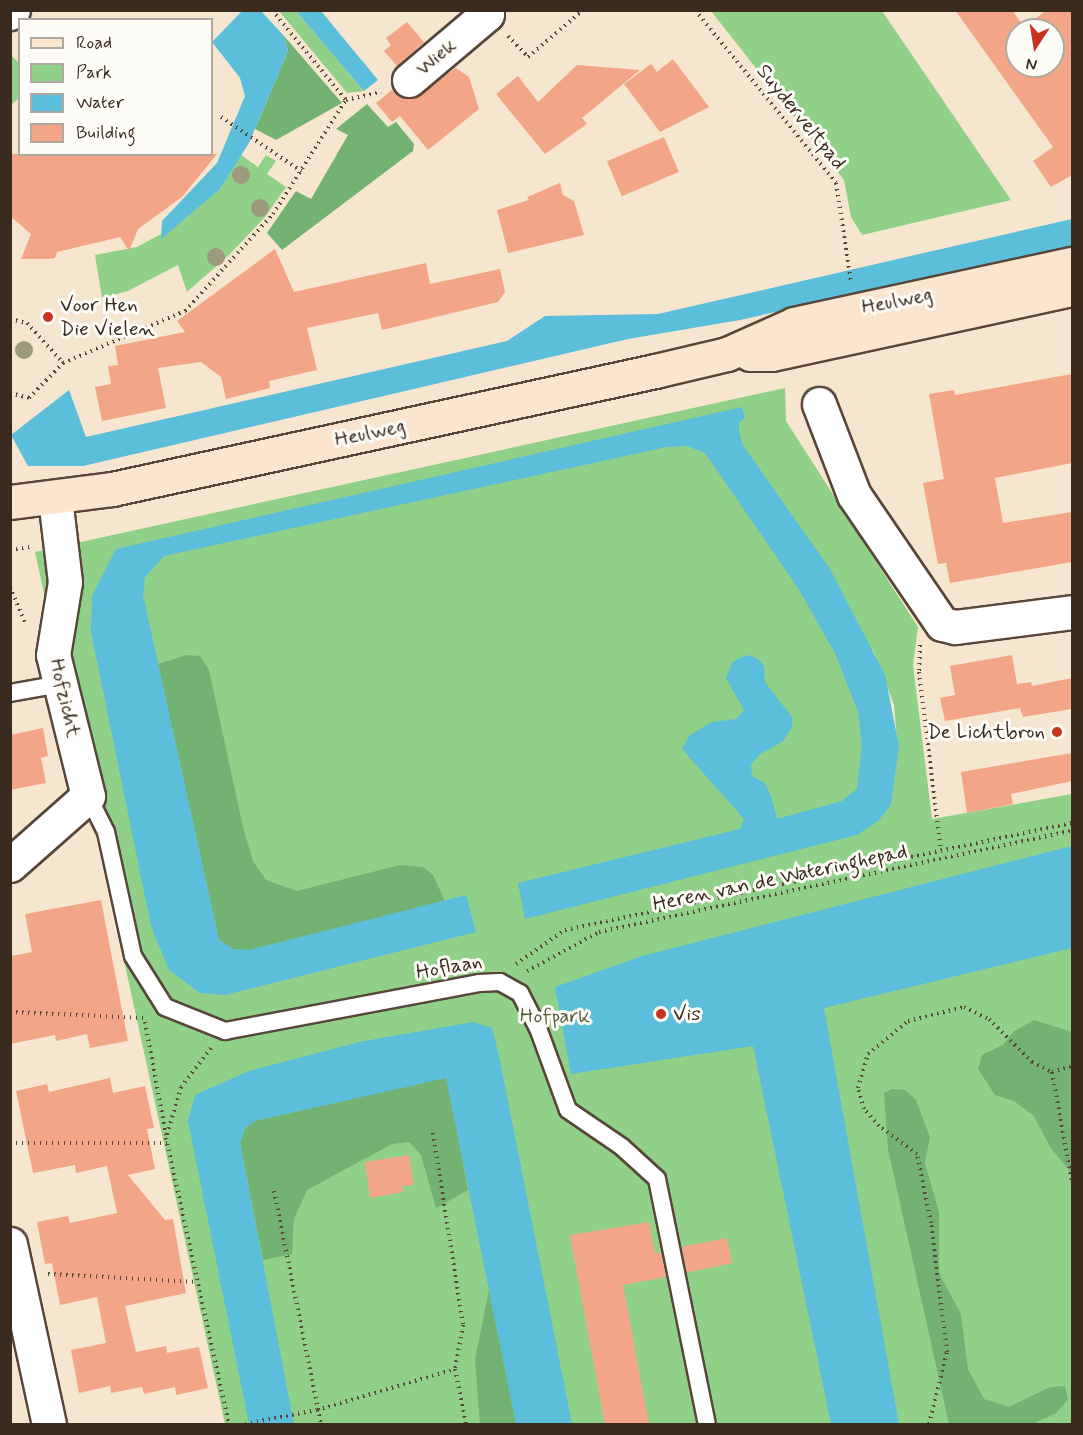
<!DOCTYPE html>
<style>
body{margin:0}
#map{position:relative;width:1083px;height:1435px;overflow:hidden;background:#f6e5cf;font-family:Mynerve,sans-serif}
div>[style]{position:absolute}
.green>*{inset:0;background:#90d088}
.forest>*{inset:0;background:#74b274}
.water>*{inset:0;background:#5bbeda}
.building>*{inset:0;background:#f3a687;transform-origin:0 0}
.path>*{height:4px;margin-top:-2px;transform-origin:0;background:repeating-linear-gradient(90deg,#574639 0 1.5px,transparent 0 6px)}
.roads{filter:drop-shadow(2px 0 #574639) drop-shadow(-2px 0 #574639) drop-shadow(0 2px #574639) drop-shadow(0 -2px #574639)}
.service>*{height:16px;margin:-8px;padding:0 8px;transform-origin:8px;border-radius:8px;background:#fff}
.minor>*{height:33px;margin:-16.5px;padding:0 16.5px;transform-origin:16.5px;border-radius:16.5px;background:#fff}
.secondary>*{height:33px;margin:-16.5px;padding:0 16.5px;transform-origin:16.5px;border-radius:16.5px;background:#fbe5cf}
.trees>*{width:18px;height:18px;margin:-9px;border-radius:50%;background:#9d9a7f}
.dots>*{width:16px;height:16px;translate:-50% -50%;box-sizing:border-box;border:3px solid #fdfcf7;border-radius:50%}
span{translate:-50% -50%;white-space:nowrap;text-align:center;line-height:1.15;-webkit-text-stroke:6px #fdfcf7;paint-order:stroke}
.street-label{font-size:21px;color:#3b2a1e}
.poi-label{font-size:21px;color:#3b2a1e}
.left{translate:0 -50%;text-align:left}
.right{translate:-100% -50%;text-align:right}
.park-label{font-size:21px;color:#545c3e}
.frame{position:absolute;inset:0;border:12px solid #3b2a1e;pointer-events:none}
.legend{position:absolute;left:18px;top:18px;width:195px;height:138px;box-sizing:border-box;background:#fdfcf7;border:2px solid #afa8a0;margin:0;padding:8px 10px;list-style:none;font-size:18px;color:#3b2a1e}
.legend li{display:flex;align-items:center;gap:12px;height:30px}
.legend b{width:30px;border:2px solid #afa8a0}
.north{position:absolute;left:1005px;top:18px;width:60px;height:60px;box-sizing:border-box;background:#fdfcf7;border:2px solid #afa8a0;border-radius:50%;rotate:192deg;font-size:16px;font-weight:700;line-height:24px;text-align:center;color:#3b2a1e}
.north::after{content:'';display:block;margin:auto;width:21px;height:27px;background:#c8321e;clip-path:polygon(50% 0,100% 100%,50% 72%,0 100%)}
</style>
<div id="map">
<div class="green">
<i style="clip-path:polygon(279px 11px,296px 11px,364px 91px,347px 93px)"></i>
<i style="clip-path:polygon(711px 11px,882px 11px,1011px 200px,862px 235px,851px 217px,844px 180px)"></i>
<i style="clip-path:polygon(10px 54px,20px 64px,19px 98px,11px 105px)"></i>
<i style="clip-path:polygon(241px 155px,258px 167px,266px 155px,276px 161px,267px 174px,286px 187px,265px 217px,230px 254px,187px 292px,178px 265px,128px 291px,102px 298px,95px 255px,137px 247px,161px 234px,161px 238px,220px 189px)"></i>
<i style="clip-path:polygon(evenodd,785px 388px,786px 421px,918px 627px,913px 665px,932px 819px,1072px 794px,1072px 1424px,225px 1424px,35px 552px,785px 388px,872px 647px,894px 705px,898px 752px,872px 647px)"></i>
</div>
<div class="forest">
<i style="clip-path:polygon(284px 36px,342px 103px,276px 140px,255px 129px,288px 51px)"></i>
<i style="clip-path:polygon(367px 104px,388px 127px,396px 122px,414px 144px,413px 151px,282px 250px,267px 233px,296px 191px,311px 199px,348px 135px,336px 129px)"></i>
<i style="clip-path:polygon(187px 655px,200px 656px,209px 670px,243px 827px,253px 861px,266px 880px,297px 891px,400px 865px,423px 867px,433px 875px,445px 901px,249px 950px,233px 949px,219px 940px,158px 664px)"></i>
<i style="clip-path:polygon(1034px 1020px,1072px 1032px,1072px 1174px,1050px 1147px,1034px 1116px,1014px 1101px,995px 1095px,978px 1069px,982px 1055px,1003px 1045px,1014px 1031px)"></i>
<i style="clip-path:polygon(447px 1077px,468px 1190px,436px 1208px,421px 1155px,409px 1142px,392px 1144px,307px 1190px,294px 1219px,292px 1254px,263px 1260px,240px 1143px,245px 1128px,255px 1121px)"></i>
<i style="clip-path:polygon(892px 1089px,905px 1090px,916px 1100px,930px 1137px,925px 1163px,939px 1212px,939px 1273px,961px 1314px,968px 1369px,984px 1399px,1009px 1407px,1050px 1387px,1065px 1386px,1068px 1400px,1056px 1413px,1033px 1424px,949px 1424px,888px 1149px,884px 1093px)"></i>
<i style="clip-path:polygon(489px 1290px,516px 1424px,480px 1424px,475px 1359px)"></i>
</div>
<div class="water">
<i style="clip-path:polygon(243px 10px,261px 11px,284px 36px,288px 51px,249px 143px,220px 189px,161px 239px,162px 221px,217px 163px,245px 96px,240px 78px,212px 42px)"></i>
<i style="clip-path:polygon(296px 11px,321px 11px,378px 80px,364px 91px)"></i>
<i style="clip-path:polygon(1072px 219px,1072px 246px,740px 320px,628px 339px,83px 466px,28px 466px,11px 435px,69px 390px,86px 437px,507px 341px,545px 316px,658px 314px)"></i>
<i style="clip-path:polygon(742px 407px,745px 418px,739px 422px,739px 429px,742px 444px,830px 569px,885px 675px,899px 746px,891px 805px,878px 821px,857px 835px,525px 919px,518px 883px,740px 829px,744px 819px,682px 749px,690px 735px,712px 722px,736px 719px,744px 710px,726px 678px,732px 663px,739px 658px,749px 655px,758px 659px,764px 666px,765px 682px,792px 717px,792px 727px,783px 741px,759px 755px,751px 765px,752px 776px,765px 783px,771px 796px,777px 819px,842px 801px,857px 789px,862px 746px,858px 712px,835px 653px,798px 588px,705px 453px,687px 446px,667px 447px,164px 556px,145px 577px,143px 595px,219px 940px,233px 949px,249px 950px,466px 895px,476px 932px,225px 995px,200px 993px,169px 970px,151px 926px,91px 632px,92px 596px,116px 549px)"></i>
<i style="clip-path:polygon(1072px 846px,1072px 948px,824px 1008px,899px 1424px,831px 1424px,753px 1046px,571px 1074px,555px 987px,642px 956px)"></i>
<i style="clip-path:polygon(473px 1022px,492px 1028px,499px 1056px,572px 1424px,516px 1424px,446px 1078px,255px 1121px,245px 1128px,240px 1143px,294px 1424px,249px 1424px,188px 1121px,195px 1095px,249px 1071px,359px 1042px)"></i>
</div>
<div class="building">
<i style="clip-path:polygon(evenodd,955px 10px,1012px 10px,1024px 27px,1047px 10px,1072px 10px,1072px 175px,1051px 187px,1033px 161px,1053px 147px,955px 10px,1017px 30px,1053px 30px,1053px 66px,1017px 66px,1017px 30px)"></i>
<i style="clip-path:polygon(407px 22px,424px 42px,397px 66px,384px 51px,391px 45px,386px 38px)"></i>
<i style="clip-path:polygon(673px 59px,709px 107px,660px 132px,624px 84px,651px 64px,657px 72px)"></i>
<i style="clip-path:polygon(577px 65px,640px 70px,582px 118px,587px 124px,545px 154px,496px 94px,518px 76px,538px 102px)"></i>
<i style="clip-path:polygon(456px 68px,469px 77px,479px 109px,428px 150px,400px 116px,392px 122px,376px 103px,393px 89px,402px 97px,413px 98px)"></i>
<i style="left:664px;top:137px;width:38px;height:62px;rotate:67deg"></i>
<i style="clip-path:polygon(10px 154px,217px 154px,182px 197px,138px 229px,129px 251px,120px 237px,57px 252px,55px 258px,47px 259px,21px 259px,31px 234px,10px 216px)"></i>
<i style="clip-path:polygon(560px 183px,563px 195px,574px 201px,584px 235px,508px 253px,497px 210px,529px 200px,527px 197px)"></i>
<i style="clip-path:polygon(275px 249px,294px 292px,426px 263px,430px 284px,500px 269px,505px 292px,498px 302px,382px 330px,378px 313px,307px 328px,317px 370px,269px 381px,270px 388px,226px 399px,221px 377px,201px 362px,158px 368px,166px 408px,102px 421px,95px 387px,111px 384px,108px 366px,118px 365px,115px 346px,185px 332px,177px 321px)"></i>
<i style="clip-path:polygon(1072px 374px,1072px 463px,995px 478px,1003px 523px,1072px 512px,1072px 562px,950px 583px,946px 563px,938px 564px,923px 483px,944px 479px,929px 394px,954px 390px,955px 395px)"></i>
<i style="clip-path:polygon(1012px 655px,1017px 684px,1031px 682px,1032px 686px,1072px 678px,1072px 709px,1023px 717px,1020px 708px,945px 721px,940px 698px,955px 695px,950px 666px)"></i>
<i style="clip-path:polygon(43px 728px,48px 756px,41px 758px,46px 783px,10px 790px,10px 735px)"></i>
<i style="clip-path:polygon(1072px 753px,1072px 781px,1011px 794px,1013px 804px,967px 813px,961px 772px)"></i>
<i style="clip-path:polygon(101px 900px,128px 1041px,90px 1048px,87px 1034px,56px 1041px,55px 1035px,10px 1044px,11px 956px,32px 952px,25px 914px)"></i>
<i style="clip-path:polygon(110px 1078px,113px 1093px,145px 1086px,154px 1128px,147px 1129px,155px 1169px,128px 1175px,165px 1220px,173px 1219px,186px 1293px,125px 1306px,136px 1352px,166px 1346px,167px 1353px,199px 1347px,208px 1388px,176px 1395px,175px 1387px,144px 1394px,142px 1387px,111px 1393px,110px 1386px,79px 1393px,71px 1350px,106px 1343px,97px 1297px,60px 1305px,52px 1263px,45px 1264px,37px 1222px,68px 1216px,70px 1223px,117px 1213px,107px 1166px,76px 1173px,75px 1165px,33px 1173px,16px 1091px,47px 1084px,49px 1092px)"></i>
<i style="clip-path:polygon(409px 1155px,414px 1185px,402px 1186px,403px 1192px,370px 1198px,365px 1162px)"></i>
<i style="clip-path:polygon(649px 1222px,655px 1253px,661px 1252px,666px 1277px,623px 1285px,649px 1425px,605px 1425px,570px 1235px)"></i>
<i style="left:727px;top:1238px;width:26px;height:46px;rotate:79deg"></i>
</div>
<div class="path">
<i style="left:272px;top:10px;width:117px;rotate:50.6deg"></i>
<i style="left:695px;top:10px;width:223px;rotate:50.8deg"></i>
<i style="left:836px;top:183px;width:99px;rotate:81.3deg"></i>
<i style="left:508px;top:36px;width:29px;rotate:46deg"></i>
<i style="left:528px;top:57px;width:72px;rotate:-40.5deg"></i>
<i style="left:221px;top:117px;width:97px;rotate:34deg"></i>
<i style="left:10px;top:319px;width:17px;rotate:13deg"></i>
<i style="left:27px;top:323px;width:54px;rotate:48deg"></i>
<i style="left:10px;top:393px;width:20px;rotate:15deg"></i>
<i style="left:29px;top:398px;width:49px;rotate:-45.8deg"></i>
<i style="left:63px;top:363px;width:133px;rotate:-23.1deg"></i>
<i style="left:185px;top:311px;width:131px;rotate:-47.8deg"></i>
<i style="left:273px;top:214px;width:135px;rotate:-57.4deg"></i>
<i style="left:346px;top:100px;width:36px;rotate:-13deg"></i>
<i style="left:10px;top:550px;width:20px;rotate:-9deg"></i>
<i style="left:10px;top:587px;width:38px;rotate:67deg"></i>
<i style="left:920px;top:645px;width:27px;rotate:92deg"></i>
<i style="left:919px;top:672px;width:179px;rotate:83deg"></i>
<i style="left:516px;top:964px;width:60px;rotate:-34.8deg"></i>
<i style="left:565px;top:930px;width:518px;rotate:-11.92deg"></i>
<i style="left:527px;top:971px;width:82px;rotate:-28.4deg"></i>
<i style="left:599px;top:932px;width:484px;rotate:-12.1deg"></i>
<i style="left:10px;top:1012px;width:134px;rotate:2.6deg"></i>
<i style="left:145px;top:1022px;width:115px;rotate:79.5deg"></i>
<i style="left:211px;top:1048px;width:49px;rotate:127.6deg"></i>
<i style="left:181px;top:1087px;width:53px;rotate:106.4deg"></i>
<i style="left:166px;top:1138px;width:293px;rotate:77.6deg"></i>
<i style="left:1052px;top:1072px;width:113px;rotate:79.8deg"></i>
<i style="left:433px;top:1133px;width:194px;rotate:81.1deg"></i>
<i style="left:463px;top:1325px;width:45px;rotate:100.3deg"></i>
<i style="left:455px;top:1369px;width:56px;rotate:78.7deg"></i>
<i style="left:10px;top:1143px;width:158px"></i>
<i style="left:274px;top:1191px;width:238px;rotate:78.6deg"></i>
<i style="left:48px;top:1274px;width:149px;rotate:3.1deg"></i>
<i style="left:245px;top:1424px;width:73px;rotate:-11deg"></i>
<i style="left:317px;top:1410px;width:144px;rotate:-16.5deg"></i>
<i style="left:929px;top:1424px;width:74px;rotate:-76deg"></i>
<i style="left:947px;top:1352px;width:130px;rotate:-97.1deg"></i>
<i style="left:931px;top:1223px;width:70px;rotate:-101.5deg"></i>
<i style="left:917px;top:1154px;width:47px;rotate:-143.6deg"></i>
<i style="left:879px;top:1126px;width:23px;rotate:-131deg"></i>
<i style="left:864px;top:1109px;width:22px;rotate:-106deg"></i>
<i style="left:858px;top:1088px;width:35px;rotate:-74deg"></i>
<i style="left:868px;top:1054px;width:52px;rotate:-39.5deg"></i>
<i style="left:908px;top:1021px;width:58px;rotate:-14deg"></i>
<i style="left:964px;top:1007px;width:28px;rotate:26deg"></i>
<i style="left:989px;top:1019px;width:61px;rotate:45deg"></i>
<i style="left:1032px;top:1062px;width:22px;rotate:27deg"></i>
<i style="left:1052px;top:1072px;width:21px;rotate:-17deg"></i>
</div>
<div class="roads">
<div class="service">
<i style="left:10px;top:693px;width:51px;rotate:-10.2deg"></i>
<i style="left:88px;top:796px;width:40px;rotate:63.4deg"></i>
<i style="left:106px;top:832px;width:127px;rotate:77.7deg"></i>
<i style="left:133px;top:956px;width:60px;rotate:57.9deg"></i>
<i style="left:165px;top:1007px;width:65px;rotate:21.8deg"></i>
<i style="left:225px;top:1031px;width:258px;rotate:-10.7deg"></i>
<i style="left:479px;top:983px;width:21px;rotate:-3deg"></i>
<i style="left:500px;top:982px;width:23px;rotate:29deg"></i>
<i style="left:520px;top:993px;width:39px;rotate:63deg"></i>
<i style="left:538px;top:1028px;width:87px;rotate:69.9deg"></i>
<i style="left:568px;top:1110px;width:65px;rotate:34.4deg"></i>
<i style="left:622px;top:1147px;width:47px;rotate:42.4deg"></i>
<i style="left:657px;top:1179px;width:250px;rotate:78.5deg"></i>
</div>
<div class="minor">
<i style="left:10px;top:13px;width:4px;rotate:-45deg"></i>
<i style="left:409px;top:80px;width:102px;rotate:-40.2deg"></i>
<i style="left:487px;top:14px;width:5px;rotate:-127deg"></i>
<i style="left:819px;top:404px;width:97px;rotate:69deg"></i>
<i style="left:854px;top:495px;width:156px;rotate:55.7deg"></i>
<i style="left:942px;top:624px;width:13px;rotate:13deg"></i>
<i style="left:955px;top:627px;width:118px;rotate:-7.3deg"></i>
<i style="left:10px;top:865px;width:104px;rotate:-41.5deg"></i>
<i style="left:88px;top:796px;width:145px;rotate:-103.9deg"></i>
<i style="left:53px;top:655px;width:74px;rotate:-80.7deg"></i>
<i style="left:65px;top:582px;width:85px;rotate:-96.8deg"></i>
<i style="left:10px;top:1244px;width:184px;rotate:77.8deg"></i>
</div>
<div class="secondary">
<i style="left:750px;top:354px;width:21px"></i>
<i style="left:771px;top:354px;width:308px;rotate:-12.2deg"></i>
<i style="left:10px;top:502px;width:103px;rotate:-7.3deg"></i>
<i style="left:112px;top:489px;width:556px;rotate:-12.26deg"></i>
<i style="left:655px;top:371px;width:74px;rotate:-13.3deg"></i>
<i style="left:727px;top:354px;width:73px;rotate:-24.1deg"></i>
<i style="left:794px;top:324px;width:284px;rotate:-12.2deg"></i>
</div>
</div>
<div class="trees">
<i style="left:241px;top:175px"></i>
<i style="left:260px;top:208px"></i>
<i style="left:216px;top:257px"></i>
<i style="left:24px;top:350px"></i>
</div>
<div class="dots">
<i style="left:48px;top:317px;background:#c8321e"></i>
<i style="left:1057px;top:732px;background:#c8321e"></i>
<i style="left:661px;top:1014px;background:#c8321e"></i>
</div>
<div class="street-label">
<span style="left:436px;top:57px;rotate:-40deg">Wiek</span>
<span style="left:801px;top:117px;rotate:51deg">Suyderveltpad</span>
<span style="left:897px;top:301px;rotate:-11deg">Heulweg</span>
<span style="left:370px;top:433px;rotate:-12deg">Heulweg</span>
<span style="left:65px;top:698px;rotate:77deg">Hofzicht</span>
<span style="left:780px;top:878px;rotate:-12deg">Heren van de Wateringhepad</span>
<span style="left:449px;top:967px;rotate:-10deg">Hoflaan</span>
</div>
<div class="poi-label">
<span class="left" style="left:60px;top:317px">Voor Hen<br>Die Vielen</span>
<span class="right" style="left:1045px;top:732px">De Lichtbron</span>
<span class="left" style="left:673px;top:1014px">Vis</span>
</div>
<div class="park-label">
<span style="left:555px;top:1016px">Hofpark</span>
</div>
<div class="frame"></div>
<ul class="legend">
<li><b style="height:8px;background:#fbe5cf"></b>Road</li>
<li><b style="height:16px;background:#90d088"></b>Park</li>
<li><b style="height:16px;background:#5bbeda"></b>Water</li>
<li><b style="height:16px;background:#f3a687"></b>Building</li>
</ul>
<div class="north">N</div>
</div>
